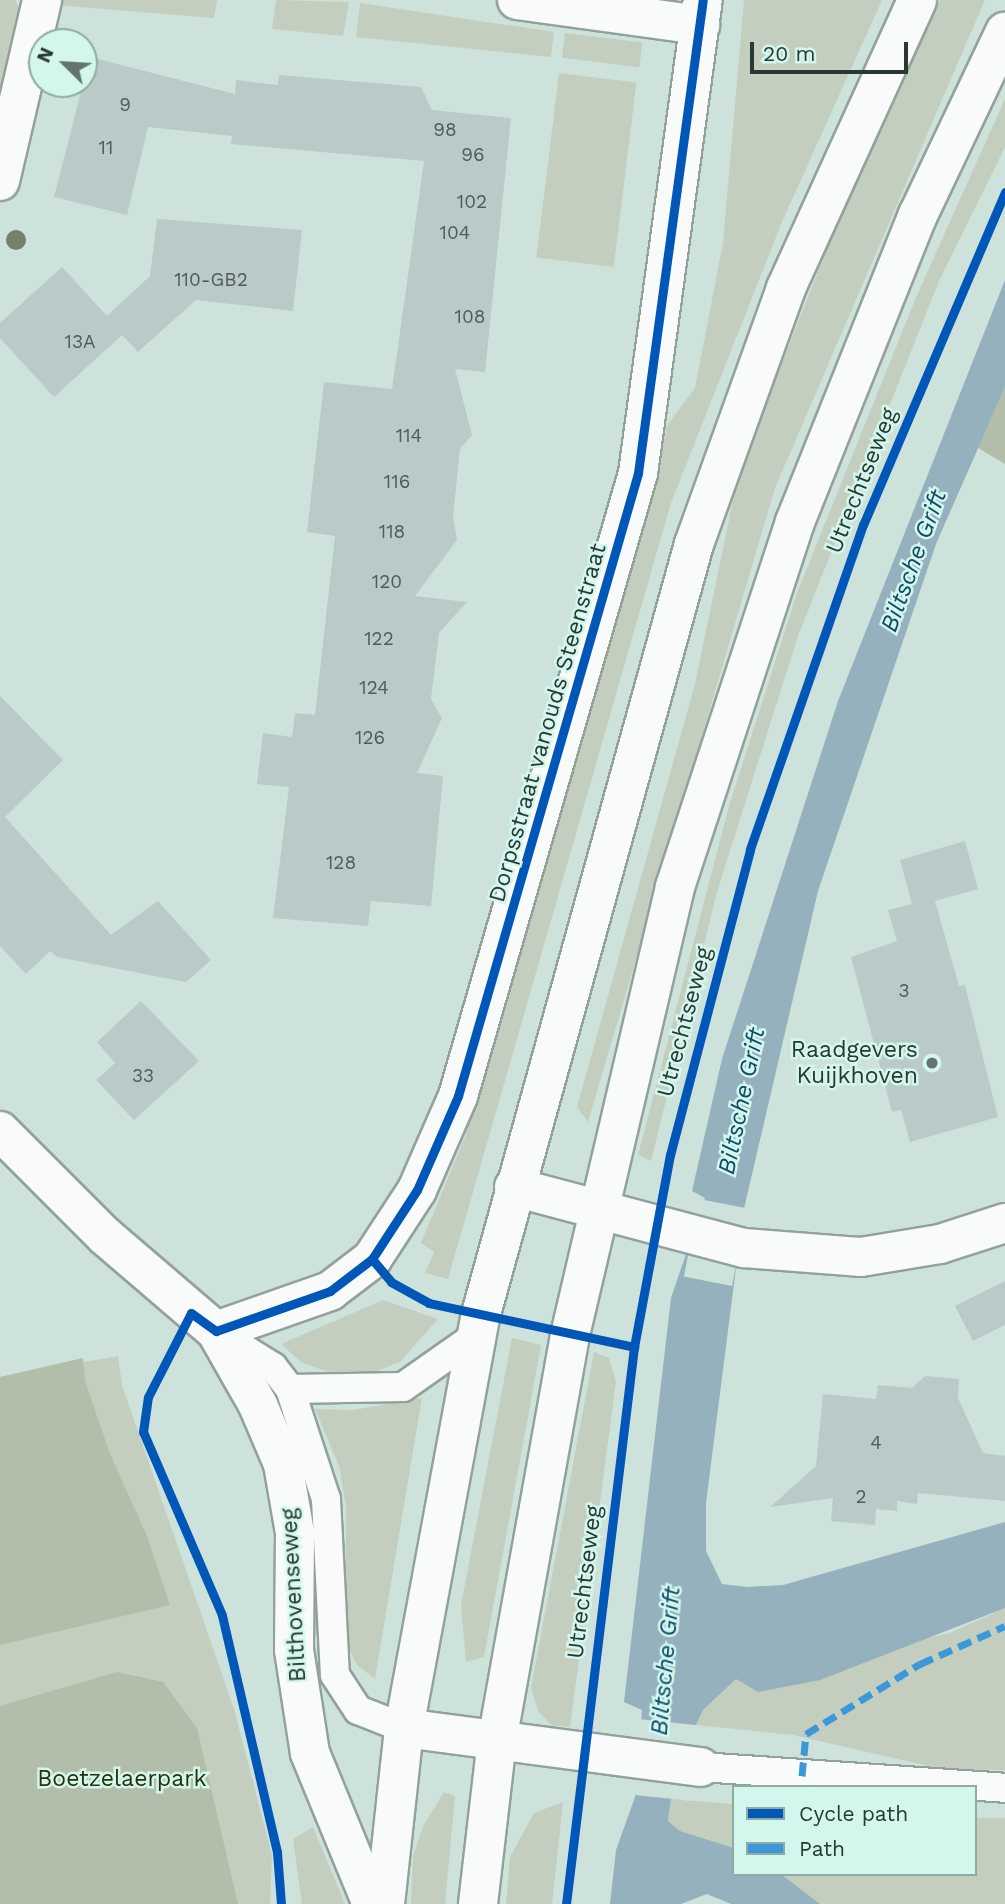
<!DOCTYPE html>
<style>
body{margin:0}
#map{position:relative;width:1005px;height:1904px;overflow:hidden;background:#cee2dc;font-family:"Work Sans",sans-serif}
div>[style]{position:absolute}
.green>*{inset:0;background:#c3cebf;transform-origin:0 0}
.forest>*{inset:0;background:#b2beaa}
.water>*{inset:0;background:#95b1bd}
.pier>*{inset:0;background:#cee2dc;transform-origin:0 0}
.building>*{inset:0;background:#b9cac9}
.roads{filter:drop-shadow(2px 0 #92a19c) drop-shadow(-2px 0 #92a19c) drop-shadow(0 2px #92a19c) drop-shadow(0 -2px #92a19c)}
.service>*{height:28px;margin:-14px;padding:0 14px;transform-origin:14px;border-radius:14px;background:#f8fbfa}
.minor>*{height:38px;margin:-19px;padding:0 19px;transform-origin:19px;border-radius:19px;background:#f8fbfa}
.primary>*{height:38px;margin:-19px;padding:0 19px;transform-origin:19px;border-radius:19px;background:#f8fbfa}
.quiet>*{height:7px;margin-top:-3.5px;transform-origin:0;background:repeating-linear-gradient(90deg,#3c98d8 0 14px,transparent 0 21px)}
.cycleway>*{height:9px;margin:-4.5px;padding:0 4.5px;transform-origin:4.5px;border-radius:4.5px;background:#0057b8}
.trees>*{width:20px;height:20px;margin:-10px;border-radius:50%;background:#748167}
.dots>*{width:19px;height:19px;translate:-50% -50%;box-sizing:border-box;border:4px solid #d3f7ed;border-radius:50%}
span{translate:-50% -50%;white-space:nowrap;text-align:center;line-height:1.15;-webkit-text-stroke:5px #d3f7ed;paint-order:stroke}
.number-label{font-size:19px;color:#4e5d5a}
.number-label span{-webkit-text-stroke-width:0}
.street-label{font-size:23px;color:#293834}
.poi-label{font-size:23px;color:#293834}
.right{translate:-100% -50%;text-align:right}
.park-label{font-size:23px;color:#2b3107}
.water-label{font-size:24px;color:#0f4a68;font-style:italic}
.legend{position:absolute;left:732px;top:1785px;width:245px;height:91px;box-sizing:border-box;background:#d3f7ed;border:2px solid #8faba3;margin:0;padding:9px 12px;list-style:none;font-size:21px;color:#293834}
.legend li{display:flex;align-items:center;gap:14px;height:35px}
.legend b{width:35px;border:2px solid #8faba3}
.north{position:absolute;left:28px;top:28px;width:70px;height:70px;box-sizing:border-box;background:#d3f7ed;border:2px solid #8faba3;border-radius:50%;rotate:294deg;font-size:19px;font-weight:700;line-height:28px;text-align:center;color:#293834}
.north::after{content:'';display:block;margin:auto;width:24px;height:32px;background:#63746f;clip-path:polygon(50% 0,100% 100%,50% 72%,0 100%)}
.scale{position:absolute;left:750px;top:42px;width:158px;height:32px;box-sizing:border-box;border:4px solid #293834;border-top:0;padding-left:9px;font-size:21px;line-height:24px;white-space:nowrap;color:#293834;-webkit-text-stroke:5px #d3f7ed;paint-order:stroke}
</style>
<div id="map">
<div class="green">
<i style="clip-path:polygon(0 0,15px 0,21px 11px,0 119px)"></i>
<i style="clip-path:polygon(58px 0,217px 0,214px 18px,55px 5px)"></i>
<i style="clip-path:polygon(276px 0,349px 2px,343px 36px,272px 29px)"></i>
<i style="clip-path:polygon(744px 0,882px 0,782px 222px,671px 503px,448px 1279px,425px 1273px,434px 1252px,421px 1243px,465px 1137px,599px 684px,668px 424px,695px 388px,723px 243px)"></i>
<i style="clip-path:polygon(940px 0,985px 0,775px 488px,588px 1122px,577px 1107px,695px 684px,738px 476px,840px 215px)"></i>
<i style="clip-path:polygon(360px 3px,554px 32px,551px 57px,356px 37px)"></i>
<i style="left:565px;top:33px;width:78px;height:25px;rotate:7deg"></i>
<i style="left:559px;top:73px;width:78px;height:186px;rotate:7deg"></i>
<i style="clip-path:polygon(1005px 99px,1005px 147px,939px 281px,798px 636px,717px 892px,651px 1161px,638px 1155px,729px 806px,797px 593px,917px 295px)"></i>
<i style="clip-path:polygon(383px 1300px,438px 1319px,400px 1362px,369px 1374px,328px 1372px,301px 1362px,281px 1344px)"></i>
<i style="clip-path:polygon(512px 1338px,541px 1345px,484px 1657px,466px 1662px,461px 1605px)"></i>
<i style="clip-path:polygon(594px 1352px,609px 1358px,616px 1382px,570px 1727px,551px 1725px,538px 1711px,531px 1688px)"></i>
<i style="clip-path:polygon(118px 1356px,122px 1385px,234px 1709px,272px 1855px,270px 1904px,0 1904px,0 1377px)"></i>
<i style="clip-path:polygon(422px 1398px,375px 1679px,357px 1665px,346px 1644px,346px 1507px,339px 1466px,315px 1409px,353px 1410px)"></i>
<i style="clip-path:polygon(1005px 1608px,1005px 1770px,942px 1769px,793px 1735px,696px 1725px,703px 1710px,736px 1679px,950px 1633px)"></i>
<i style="clip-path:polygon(444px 1792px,455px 1796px,445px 1904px,411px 1904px,413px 1856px,423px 1826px)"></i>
<i style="clip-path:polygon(671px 1799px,734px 1804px,734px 1848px,680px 1831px,668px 1821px)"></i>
<i style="clip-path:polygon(563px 1802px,552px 1904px,506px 1904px,510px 1857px,534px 1813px)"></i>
<i style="clip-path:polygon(975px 1818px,1005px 1818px,1005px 1904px,820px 1904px,781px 1874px,975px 1874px)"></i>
<i style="clip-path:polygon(313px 1827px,345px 1904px,302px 1904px,293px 1839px)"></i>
</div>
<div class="forest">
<i style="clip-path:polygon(1005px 387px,1005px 464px,978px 448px)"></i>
<i style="clip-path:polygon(83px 1358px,85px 1381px,110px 1454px,147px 1536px,170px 1605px,0 1645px,0 1377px)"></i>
<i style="clip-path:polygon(117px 1672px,163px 1682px,197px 1728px,238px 1904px,0 1904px,0 1706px)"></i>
</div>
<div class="water">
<i style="clip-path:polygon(1005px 280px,1005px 387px,936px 544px,818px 891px,743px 1213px,706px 1503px,706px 1551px,722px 1584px,747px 1587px,783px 1585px,1005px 1522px,1005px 1608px,820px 1680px,758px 1692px,736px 1679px,703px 1710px,696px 1725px,688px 1800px,671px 1799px,668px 1821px,680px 1831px,734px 1848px,734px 1874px,781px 1874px,820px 1904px,731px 1904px,707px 1894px,681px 1904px,610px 1904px,616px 1850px,635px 1797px,642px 1710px,624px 1702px,671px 1298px,705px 1198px,692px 1191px,722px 1059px,838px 701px)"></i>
</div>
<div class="pier">
<i style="left:699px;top:1199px;width:49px;height:79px;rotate:11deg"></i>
<i style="left:638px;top:1719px;width:62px;height:76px;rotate:6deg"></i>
</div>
<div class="building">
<i style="clip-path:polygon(90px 57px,235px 94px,236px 80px,278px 85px,279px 75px,421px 87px,432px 110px,511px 118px,485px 372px,455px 369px,472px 435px,460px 449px,453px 516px,457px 540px,415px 596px,467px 602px,439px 633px,431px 699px,442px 718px,417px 773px,443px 776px,431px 906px,371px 901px,368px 926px,273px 918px,289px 787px,257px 784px,263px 733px,292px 737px,295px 713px,315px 715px,335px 536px,307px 532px,324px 382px,392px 389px,424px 161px,231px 144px,232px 136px,148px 127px,127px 215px,54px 197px)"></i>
<i style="clip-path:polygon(157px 219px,302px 230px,293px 311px,196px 300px,138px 352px,122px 335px,54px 397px,0 338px,0 323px,62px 267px,107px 316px,150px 276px)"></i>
<i style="clip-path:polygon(0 696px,63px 760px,5px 817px,111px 935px,158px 901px,211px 960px,186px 982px,57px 957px,50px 951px,26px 974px,0 946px)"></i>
<i style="clip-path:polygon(965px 841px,978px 889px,935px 901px,959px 986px,965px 985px,998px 1117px,910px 1142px,901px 1110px,892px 1112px,851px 957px,897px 941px,888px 910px,912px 904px,900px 860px)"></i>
<i style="clip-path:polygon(141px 1001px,199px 1061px,134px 1120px,96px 1080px,115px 1063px,97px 1042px)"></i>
<i style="clip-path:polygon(1005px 1281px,1005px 1325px,973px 1341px,955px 1306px)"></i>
<i style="clip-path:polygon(925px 1376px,959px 1379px,958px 1398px,983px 1453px,1005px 1456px,1005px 1501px,918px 1493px,917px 1504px,897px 1501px,897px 1511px,876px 1509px,875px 1525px,831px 1521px,833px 1498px,770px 1507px,816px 1466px,823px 1394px,876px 1399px,878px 1385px,912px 1388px)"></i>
</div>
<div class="roads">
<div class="service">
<i style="left:218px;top:1333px;width:65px;rotate:31.7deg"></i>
<i style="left:273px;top:1367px;width:28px;rotate:52deg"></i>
<i style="left:290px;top:1389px;width:116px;rotate:71.9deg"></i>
<i style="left:326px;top:1499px;width:176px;rotate:87.1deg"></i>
<i style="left:335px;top:1675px;width:42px;rotate:56.7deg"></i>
<i style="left:358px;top:1710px;width:49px;rotate:21.4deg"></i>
<i style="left:290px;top:1389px;width:113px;rotate:-1deg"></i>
<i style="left:403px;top:1387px;width:90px;rotate:-35.1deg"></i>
<i style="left:700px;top:1767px;width:306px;rotate:3.9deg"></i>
</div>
<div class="minor">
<i style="left:517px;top:0;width:185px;rotate:7.8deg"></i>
<i style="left:0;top:181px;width:186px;rotate:-76.9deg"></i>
<i style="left:0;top:1131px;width:148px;rotate:45deg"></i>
<i style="left:105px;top:1236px;width:146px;rotate:40.6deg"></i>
<i style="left:216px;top:1331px;width:85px;rotate:60.4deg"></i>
<i style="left:258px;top:1405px;width:64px;rotate:67deg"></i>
<i style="left:283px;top:1464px;width:70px;rotate:80.1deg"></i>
<i style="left:295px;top:1533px;width:117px;rotate:90.5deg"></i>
<i style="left:294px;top:1650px;width:104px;rotate:81.2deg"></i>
<i style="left:310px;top:1753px;width:163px;rotate:67.7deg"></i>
<i style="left:514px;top:1187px;width:238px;rotate:14.9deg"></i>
<i style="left:744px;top:1248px;width:117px;rotate:4.4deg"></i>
<i style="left:861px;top:1257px;width:80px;rotate:-9.3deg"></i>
<i style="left:940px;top:1244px;width:68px;rotate:-17.9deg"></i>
<i style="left:216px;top:1331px;width:121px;rotate:-19.3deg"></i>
<i style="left:330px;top:1291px;width:53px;rotate:-37.3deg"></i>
<i style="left:372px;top:1259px;width:82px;rotate:-56.9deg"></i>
<i style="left:417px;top:1190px;width:103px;rotate:-66.4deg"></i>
<i style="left:458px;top:1096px;width:648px;rotate:-73.88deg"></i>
<i style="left:638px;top:473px;width:477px;rotate:-82.2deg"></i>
<i style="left:404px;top:1728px;width:299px;rotate:7.5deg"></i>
</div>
<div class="primary">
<i style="left:385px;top:1904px;width:177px;rotate:-83.8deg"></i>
<i style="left:404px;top:1728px;width:421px;rotate:-79.5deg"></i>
<i style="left:481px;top:1314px;width:799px;rotate:-74.54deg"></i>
<i style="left:694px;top:544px;width:272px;rotate:-70.2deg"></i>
<i style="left:786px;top:288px;width:316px;rotate:-65.5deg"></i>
<i style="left:478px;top:1904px;width:164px;rotate:-83.4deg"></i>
<i style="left:497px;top:1741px;width:413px;rotate:-79.8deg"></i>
<i style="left:570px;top:1335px;width:460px;rotate:-76.8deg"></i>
<i style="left:675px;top:887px;width:384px;rotate:-71.8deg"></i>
<i style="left:795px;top:522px;width:331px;rotate:-68.2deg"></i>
<i style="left:918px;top:215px;width:203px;rotate:-64.6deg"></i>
</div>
</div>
<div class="quiet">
<i style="left:802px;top:1776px;width:42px;rotate:-84.6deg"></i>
<i style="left:806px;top:1734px;width:134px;rotate:-31.6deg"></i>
<i style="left:920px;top:1664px;width:93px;rotate:-24.1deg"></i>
</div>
<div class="cycleway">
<i style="left:372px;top:1259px;width:30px;rotate:50deg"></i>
<i style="left:391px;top:1282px;width:43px;rotate:28.9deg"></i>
<i style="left:429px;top:1303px;width:210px;rotate:12.1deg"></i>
<i style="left:281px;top:1904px;width:52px;rotate:-94.4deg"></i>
<i style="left:277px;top:1852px;width:243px;rotate:-103.1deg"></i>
<i style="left:222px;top:1615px;width:199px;rotate:-113.3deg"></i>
<i style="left:143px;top:1432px;width:35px;rotate:-82deg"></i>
<i style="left:148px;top:1397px;width:94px;rotate:-62.9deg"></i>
<i style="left:191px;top:1313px;width:31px;rotate:36deg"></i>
<i style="left:216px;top:1331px;width:121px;rotate:-19.3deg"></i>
<i style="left:330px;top:1291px;width:53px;rotate:-37.3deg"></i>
<i style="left:372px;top:1259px;width:82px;rotate:-56.9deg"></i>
<i style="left:417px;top:1190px;width:103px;rotate:-66.4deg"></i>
<i style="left:458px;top:1096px;width:648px;rotate:-73.88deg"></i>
<i style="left:638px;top:473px;width:477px;rotate:-82.2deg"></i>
<i style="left:566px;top:1904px;width:561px;rotate:-83.04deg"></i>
<i style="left:634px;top:1347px;width:195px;rotate:-79.4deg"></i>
<i style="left:670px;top:1155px;width:316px;rotate:-75.3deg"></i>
<i style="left:750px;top:849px;width:343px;rotate:-70.8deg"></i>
<i style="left:863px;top:525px;width:362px;rotate:-66.9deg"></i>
</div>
<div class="trees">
<i style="left:16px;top:240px"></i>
</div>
<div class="dots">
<i style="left:932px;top:1063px;background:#63746f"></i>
</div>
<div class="number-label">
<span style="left:125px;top:105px">9</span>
<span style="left:445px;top:130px">98</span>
<span style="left:106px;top:148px">11</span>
<span style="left:473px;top:155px">96</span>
<span style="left:472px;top:202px">102</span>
<span style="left:455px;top:233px">104</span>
<span style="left:211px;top:280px">110-GB2</span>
<span style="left:470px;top:317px">108</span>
<span style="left:80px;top:342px">13A</span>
<span style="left:409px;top:436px">114</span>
<span style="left:397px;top:482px">116</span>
<span style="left:392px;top:532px">118</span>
<span style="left:387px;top:582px">120</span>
<span style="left:379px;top:639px">122</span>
<span style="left:374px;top:688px">124</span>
<span style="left:370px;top:738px">126</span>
<span style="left:341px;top:863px">128</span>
<span style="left:904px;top:991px">3</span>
<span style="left:143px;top:1076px">33</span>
<span style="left:876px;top:1443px">4</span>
<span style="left:861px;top:1497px">2</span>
</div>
<div class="street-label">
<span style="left:862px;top:481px;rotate:-68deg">Utrechtseweg</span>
<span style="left:548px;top:723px;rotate:-74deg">Dorpsstraat vanouds Steenstraat</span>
<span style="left:685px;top:1022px;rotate:-75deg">Utrechtseweg</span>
<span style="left:585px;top:1582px;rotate:-83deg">Utrechtseweg</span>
<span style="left:294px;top:1595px;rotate:-93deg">Bilthovenseweg</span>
</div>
<div class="poi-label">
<span class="right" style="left:918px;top:1063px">Raadgevers<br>Kuijkhoven</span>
</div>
<div class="park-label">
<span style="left:122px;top:1779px">Boetzelaerpark</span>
</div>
<div class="water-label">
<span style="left:914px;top:561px;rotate:-70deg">Biltsche Grift</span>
<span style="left:742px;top:1101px;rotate:-78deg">Biltsche Grift</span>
<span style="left:666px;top:1661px;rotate:-85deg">Biltsche Grift</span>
</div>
<ul class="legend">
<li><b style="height:9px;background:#0057b8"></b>Cycle path</li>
<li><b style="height:9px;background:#3c98d8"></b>Path</li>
</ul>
<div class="north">N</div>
<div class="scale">20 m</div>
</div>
